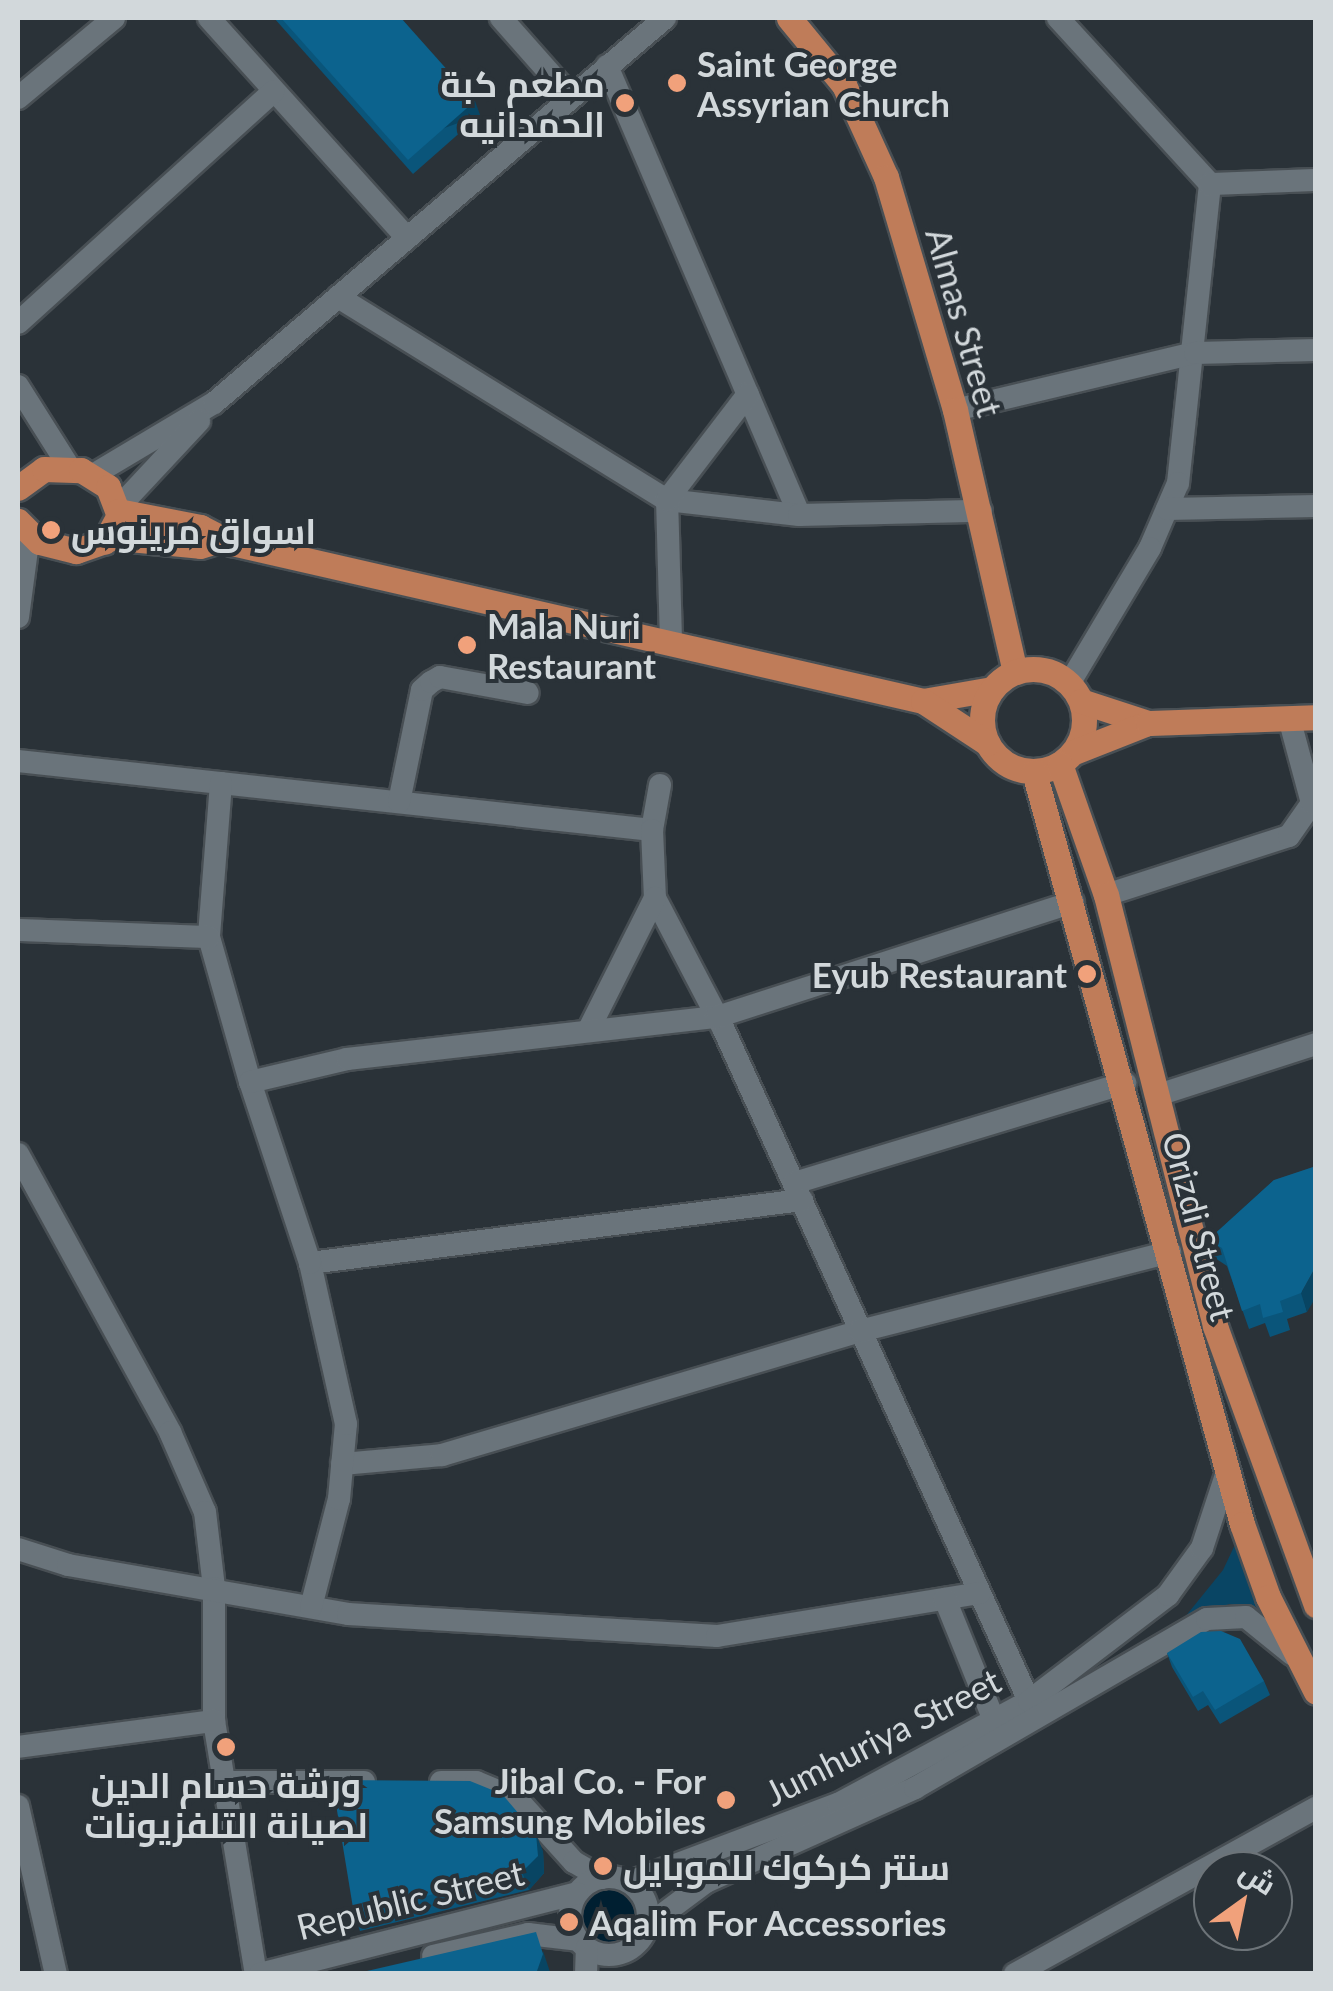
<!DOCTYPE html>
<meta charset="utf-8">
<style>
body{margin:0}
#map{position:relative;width:1333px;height:1991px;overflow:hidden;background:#2a3238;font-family:Lato,Cairo,sans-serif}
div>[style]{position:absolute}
.green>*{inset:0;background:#094564}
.water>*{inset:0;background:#001f31}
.round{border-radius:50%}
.roads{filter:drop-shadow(2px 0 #484f54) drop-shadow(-2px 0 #484f54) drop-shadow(0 2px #484f54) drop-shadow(0 -2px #484f54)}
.minor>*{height:22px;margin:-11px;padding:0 11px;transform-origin:11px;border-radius:11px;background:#6a747b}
.minor>.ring{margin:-11px;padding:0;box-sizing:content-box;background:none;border:22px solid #6a747b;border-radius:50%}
.major>*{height:25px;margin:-12.5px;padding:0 12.5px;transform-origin:12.5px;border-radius:12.5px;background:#bf7c59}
.major>.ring{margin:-12.5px;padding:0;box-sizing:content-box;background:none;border:25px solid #bf7c59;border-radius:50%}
.wall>*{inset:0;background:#0a557a}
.shaded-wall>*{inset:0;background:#084563;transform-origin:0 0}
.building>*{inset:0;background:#0c638e}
.dots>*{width:28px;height:28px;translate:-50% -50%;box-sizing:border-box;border:5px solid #2a3238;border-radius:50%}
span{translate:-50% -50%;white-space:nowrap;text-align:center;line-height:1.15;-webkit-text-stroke:8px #2a3238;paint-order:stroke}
.poi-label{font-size:35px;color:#d2d8db;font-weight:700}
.left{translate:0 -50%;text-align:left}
.right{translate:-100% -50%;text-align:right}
.street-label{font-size:35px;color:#d2d8db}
.frame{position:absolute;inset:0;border:20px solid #d2d8db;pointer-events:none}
.north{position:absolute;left:1193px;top:1851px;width:100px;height:100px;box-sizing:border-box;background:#2a3238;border:2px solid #6d7479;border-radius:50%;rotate:33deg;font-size:28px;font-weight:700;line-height:40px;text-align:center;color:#d2d8db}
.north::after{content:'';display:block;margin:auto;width:35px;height:45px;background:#f1a17b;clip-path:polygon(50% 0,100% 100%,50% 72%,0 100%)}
</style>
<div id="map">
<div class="green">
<i style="clip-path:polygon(1241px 1532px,1261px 1611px,1229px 1604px,1172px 1633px,1223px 1570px)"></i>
</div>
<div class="water">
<i class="round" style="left:580px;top:1885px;width:60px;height:60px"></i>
</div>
<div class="roads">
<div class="minor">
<i style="left:209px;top:18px;width:296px;rotate:48deg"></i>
<i style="left:501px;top:18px;width:106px;rotate:48.5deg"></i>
<i style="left:1058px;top:18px;width:225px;rotate:47.5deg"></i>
<i style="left:1210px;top:184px;width:301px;rotate:96.1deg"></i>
<i style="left:1178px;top:483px;width:71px;rotate:113.3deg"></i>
<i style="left:1150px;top:548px;width:158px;rotate:120.8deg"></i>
<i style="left:607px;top:66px;width:488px;rotate:66.8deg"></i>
<i style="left:18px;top:98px;width:125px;rotate:-39.8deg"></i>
<i style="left:1210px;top:184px;width:106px;rotate:-2.2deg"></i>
<i style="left:338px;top:297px;width:387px;rotate:31.7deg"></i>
<i style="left:667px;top:500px;width:133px;rotate:6.5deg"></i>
<i style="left:799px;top:515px;width:182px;rotate:-1.3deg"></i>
<i style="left:18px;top:323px;width:345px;rotate:-42.2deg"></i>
<i style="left:18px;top:386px;width:96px;rotate:57.8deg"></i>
<i style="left:955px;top:410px;width:247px;rotate:-13.4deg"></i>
<i style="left:1195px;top:353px;width:121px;rotate:-1.4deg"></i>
<i style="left:93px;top:475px;width:141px;rotate:-30.8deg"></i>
<i style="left:214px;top:403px;width:593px;rotate:-40.49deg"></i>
<i style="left:118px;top:508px;width:119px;rotate:-47deg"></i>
<i style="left:1167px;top:509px;width:149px;rotate:-1.2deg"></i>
<i style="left:18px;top:617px;width:83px;rotate:-82.4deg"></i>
<i style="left:671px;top:641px;width:141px;rotate:-91.6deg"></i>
<i style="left:667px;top:500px;width:133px;rotate:-52.6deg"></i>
<i style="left:18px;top:761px;width:638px;rotate:6.21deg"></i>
<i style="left:221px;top:783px;width:154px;rotate:94.5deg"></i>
<i style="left:209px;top:937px;width:151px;rotate:74.2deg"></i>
<i style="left:660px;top:785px;width:46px;rotate:100.1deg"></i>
<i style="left:652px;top:830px;width:68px;rotate:87.5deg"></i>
<i style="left:655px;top:898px;width:149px;rotate:62.4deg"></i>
<i style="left:724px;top:1030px;width:737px;rotate:65.56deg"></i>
<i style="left:399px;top:802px;width:114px;rotate:-78.4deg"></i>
<i style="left:422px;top:690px;width:12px;rotate:-42deg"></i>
<i style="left:431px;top:682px;width:10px;rotate:-29deg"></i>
<i style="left:440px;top:677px;width:89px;rotate:10.3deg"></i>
<i style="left:1106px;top:895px;width:192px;rotate:-17.9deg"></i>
<i style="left:1289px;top:836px;width:40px;rotate:-55.1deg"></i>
<i style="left:1312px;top:803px;width:88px;rotate:-105.1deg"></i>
<i style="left:18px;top:930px;width:191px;rotate:2.1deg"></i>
<i style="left:588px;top:1031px;width:149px;rotate:-63.3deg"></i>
<i style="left:1158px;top:1095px;width:166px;rotate:-17.9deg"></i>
<i style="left:18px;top:1154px;width:317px;rotate:61.3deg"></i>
<i style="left:170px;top:1432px;width:87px;rotate:66.4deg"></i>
<i style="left:205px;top:1512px;width:77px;rotate:83.2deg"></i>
<i style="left:214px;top:1588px;width:133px;rotate:90deg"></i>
<i style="left:214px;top:1721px;width:256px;rotate:80.6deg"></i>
<i style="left:794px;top:1183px;width:346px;rotate:-16.8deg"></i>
<i style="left:310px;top:1263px;width:496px;rotate:-7.3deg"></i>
<i style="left:342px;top:1464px;width:100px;rotate:-5.1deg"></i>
<i style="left:442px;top:1455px;width:436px;rotate:-16.5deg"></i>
<i style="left:860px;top:1331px;width:320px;rotate:-14.3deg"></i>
<i style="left:18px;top:1549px;width:52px;rotate:17.7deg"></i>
<i style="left:68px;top:1565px;width:284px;rotate:9.9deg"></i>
<i style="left:348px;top:1614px;width:370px;rotate:3.4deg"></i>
<i style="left:717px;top:1636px;width:266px;rotate:-9.3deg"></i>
<i style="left:945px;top:1599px;width:134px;rotate:68deg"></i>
<i style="left:311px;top:1607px;width:112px;rotate:-75.5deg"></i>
<i style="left:339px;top:1499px;width:75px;rotate:-84.7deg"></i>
<i style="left:346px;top:1424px;width:165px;rotate:-102.6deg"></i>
<i style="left:310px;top:1263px;width:191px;rotate:-108.3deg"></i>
<i style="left:250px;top:1082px;width:100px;rotate:-13.3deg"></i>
<i style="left:347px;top:1059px;width:372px;rotate:-6.5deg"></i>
<i style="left:717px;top:1017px;width:374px;rotate:-17.9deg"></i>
<i style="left:18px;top:1747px;width:198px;rotate:-7.6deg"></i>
<i style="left:222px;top:1782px;width:142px"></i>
<i style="left:441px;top:1782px;width:35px"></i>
<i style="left:476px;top:1782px;width:44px;rotate:22.5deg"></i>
<i style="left:517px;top:1799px;width:85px;rotate:47.9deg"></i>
<i style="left:574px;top:1862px;width:32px;rotate:30deg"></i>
<i style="left:18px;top:1806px;width:172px;rotate:77.3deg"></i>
<i class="ring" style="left:570px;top:1877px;width:56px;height:56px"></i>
<i style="left:630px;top:1882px;width:222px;rotate:-20.6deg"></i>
<i style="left:838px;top:1804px;width:217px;rotate:-28.3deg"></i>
<i style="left:1029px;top:1701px;width:175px;rotate:-37.3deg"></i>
<i style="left:1168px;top:1595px;width:58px;rotate:-54.1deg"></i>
<i style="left:1202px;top:1548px;width:83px;rotate:-71.8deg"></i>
<i style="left:647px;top:1926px;width:74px;rotate:-36.7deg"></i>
<i style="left:706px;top:1882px;width:229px;rotate:-24.2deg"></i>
<i style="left:915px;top:1788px;width:337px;rotate:-30.1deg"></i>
<i style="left:1207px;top:1619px;width:39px;rotate:-3deg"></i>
<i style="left:1246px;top:1617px;width:60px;rotate:39deg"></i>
<i style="left:433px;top:1956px;width:98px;rotate:-13deg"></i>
<i style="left:528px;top:1934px;width:50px;rotate:6.8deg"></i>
<i style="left:260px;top:1974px;width:327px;rotate:-14.3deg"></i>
<i style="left:586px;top:1974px;width:26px;rotate:-88deg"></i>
<i style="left:1015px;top:1974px;width:344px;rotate:-28.9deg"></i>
</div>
<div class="major">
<i style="left:789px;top:18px;width:87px;rotate:50.6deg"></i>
<i style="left:844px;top:85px;width:101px;rotate:65.5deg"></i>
<i style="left:886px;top:177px;width:243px;rotate:73.5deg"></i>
<i style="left:955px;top:410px;width:269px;rotate:77.1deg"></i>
<i style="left:18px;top:488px;width:32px;rotate:-36deg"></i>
<i style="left:44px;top:469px;width:37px;rotate:2deg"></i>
<i style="left:81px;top:470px;width:32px;rotate:32deg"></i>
<i style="left:108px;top:487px;width:30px;rotate:69deg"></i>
<i style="left:119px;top:515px;width:30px;rotate:118deg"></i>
<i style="left:105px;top:541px;width:31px;rotate:161deg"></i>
<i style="left:76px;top:551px;width:38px;rotate:-166deg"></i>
<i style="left:39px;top:542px;width:30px;rotate:-135deg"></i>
<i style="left:118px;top:511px;width:84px;rotate:11deg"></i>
<i style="left:200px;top:527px;width:36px;rotate:27deg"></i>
<i style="left:232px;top:543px;width:709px;rotate:12.88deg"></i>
<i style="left:923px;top:701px;width:70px;rotate:-9.9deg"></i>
<i style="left:109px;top:537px;width:91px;rotate:5.6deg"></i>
<i style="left:200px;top:546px;width:21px;rotate:-17deg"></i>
<i class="ring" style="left:982px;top:669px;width:77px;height:77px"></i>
<i style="left:923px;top:701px;width:77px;rotate:33.3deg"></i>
<i style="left:1081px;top:701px;width:71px;rotate:18.2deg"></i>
<i style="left:1074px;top:752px;width:79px;rotate:-21.4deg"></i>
<i style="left:1148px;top:723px;width:168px;rotate:-2deg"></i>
<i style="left:1060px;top:764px;width:139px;rotate:70.7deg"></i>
<i style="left:1106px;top:895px;width:445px;rotate:75.8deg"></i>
<i style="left:1215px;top:1326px;width:297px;rotate:70.1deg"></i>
<i style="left:1034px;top:772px;width:780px;rotate:74.54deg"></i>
<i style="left:1242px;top:1524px;width:77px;rotate:70.4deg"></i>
<i style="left:1268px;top:1597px;width:106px;rotate:63.2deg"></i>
</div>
</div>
<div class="wall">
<i style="clip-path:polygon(274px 18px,401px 18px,480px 115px,413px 174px)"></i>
<i style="clip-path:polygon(1274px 1180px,1307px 1312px,1287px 1319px,1290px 1330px,1270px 1337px,1265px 1323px,1249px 1329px,1227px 1266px,1215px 1258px,1208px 1240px)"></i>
<i style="clip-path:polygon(1167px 1653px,1264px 1681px,1270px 1695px,1220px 1724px,1208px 1705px,1198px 1711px,1172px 1667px)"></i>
<i style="clip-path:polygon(543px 1851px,544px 1873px,529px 1890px,360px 1931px,354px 1914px)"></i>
</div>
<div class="shaded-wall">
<i style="left:475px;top:101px;width:15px;height:89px;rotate:70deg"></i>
<i style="clip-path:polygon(1316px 1266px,1316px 1297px,1307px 1312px,1301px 1293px)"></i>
<i style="clip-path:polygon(536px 1834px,543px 1851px,544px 1873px,529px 1890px,522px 1872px)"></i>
<i style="clip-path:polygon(543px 1951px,550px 1972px,550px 1974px,536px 1974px)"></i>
</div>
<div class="building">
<i style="clip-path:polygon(281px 18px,401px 18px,475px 101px,408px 160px)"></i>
<i style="clip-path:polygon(1316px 1166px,1316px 1266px,1301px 1293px,1280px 1301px,1283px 1312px,1263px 1318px,1260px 1304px,1242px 1311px,1222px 1248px,1208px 1240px,1274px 1180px)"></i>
<i style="clip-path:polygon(1221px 1631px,1240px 1639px,1264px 1681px,1215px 1710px,1203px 1691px,1193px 1697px,1167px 1653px,1201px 1632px)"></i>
<i style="clip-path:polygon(332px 1780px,470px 1781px,502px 1794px,536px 1834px,538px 1856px,522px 1872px,354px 1914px)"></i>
<i style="clip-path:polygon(536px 1932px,543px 1954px,536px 1974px,354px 1974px)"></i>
</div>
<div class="dots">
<i style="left:677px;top:83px;background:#f1a17b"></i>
<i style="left:625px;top:103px;background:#f1a17b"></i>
<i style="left:51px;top:530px;background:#f1a17b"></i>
<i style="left:467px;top:645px;background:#f1a17b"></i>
<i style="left:1087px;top:974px;background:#f1a17b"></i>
<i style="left:226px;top:1747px;background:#f1a17b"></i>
<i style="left:726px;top:1800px;background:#f1a17b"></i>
<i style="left:603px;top:1866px;background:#f1a17b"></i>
<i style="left:569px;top:1922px;background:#f1a17b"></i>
</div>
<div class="poi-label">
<span class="left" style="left:697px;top:83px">Saint George<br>Assyrian Church</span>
<span class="right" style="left:605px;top:103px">مطعم كبة<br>الحمدانيه</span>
<span class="left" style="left:71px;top:530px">اسواق مرينوس</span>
<span class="left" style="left:487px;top:645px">Mala Nuri<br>Restaurant</span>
<span class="right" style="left:1067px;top:974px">Eyub Restaurant</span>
<span class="right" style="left:706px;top:1800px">Jibal Co. - For<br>Samsung Mobiles</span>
<span style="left:226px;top:1804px">ورشة حسام الدين<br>لصيانة التلفزيونات</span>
<span class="left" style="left:623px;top:1866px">سنتر كركوك للموبايل</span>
<span class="left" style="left:589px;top:1922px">Aqalim For Accessories</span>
</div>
<div class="street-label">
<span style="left:965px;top:322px;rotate:74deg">Almas Street</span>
<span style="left:1200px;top:1226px;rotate:75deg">Orizdi Street</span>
<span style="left:882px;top:1736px;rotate:-27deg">Jumhuriya Street</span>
<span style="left:410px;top:1899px;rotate:-14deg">Republic Street</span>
</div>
<div class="frame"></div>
<div class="north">ش</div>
</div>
